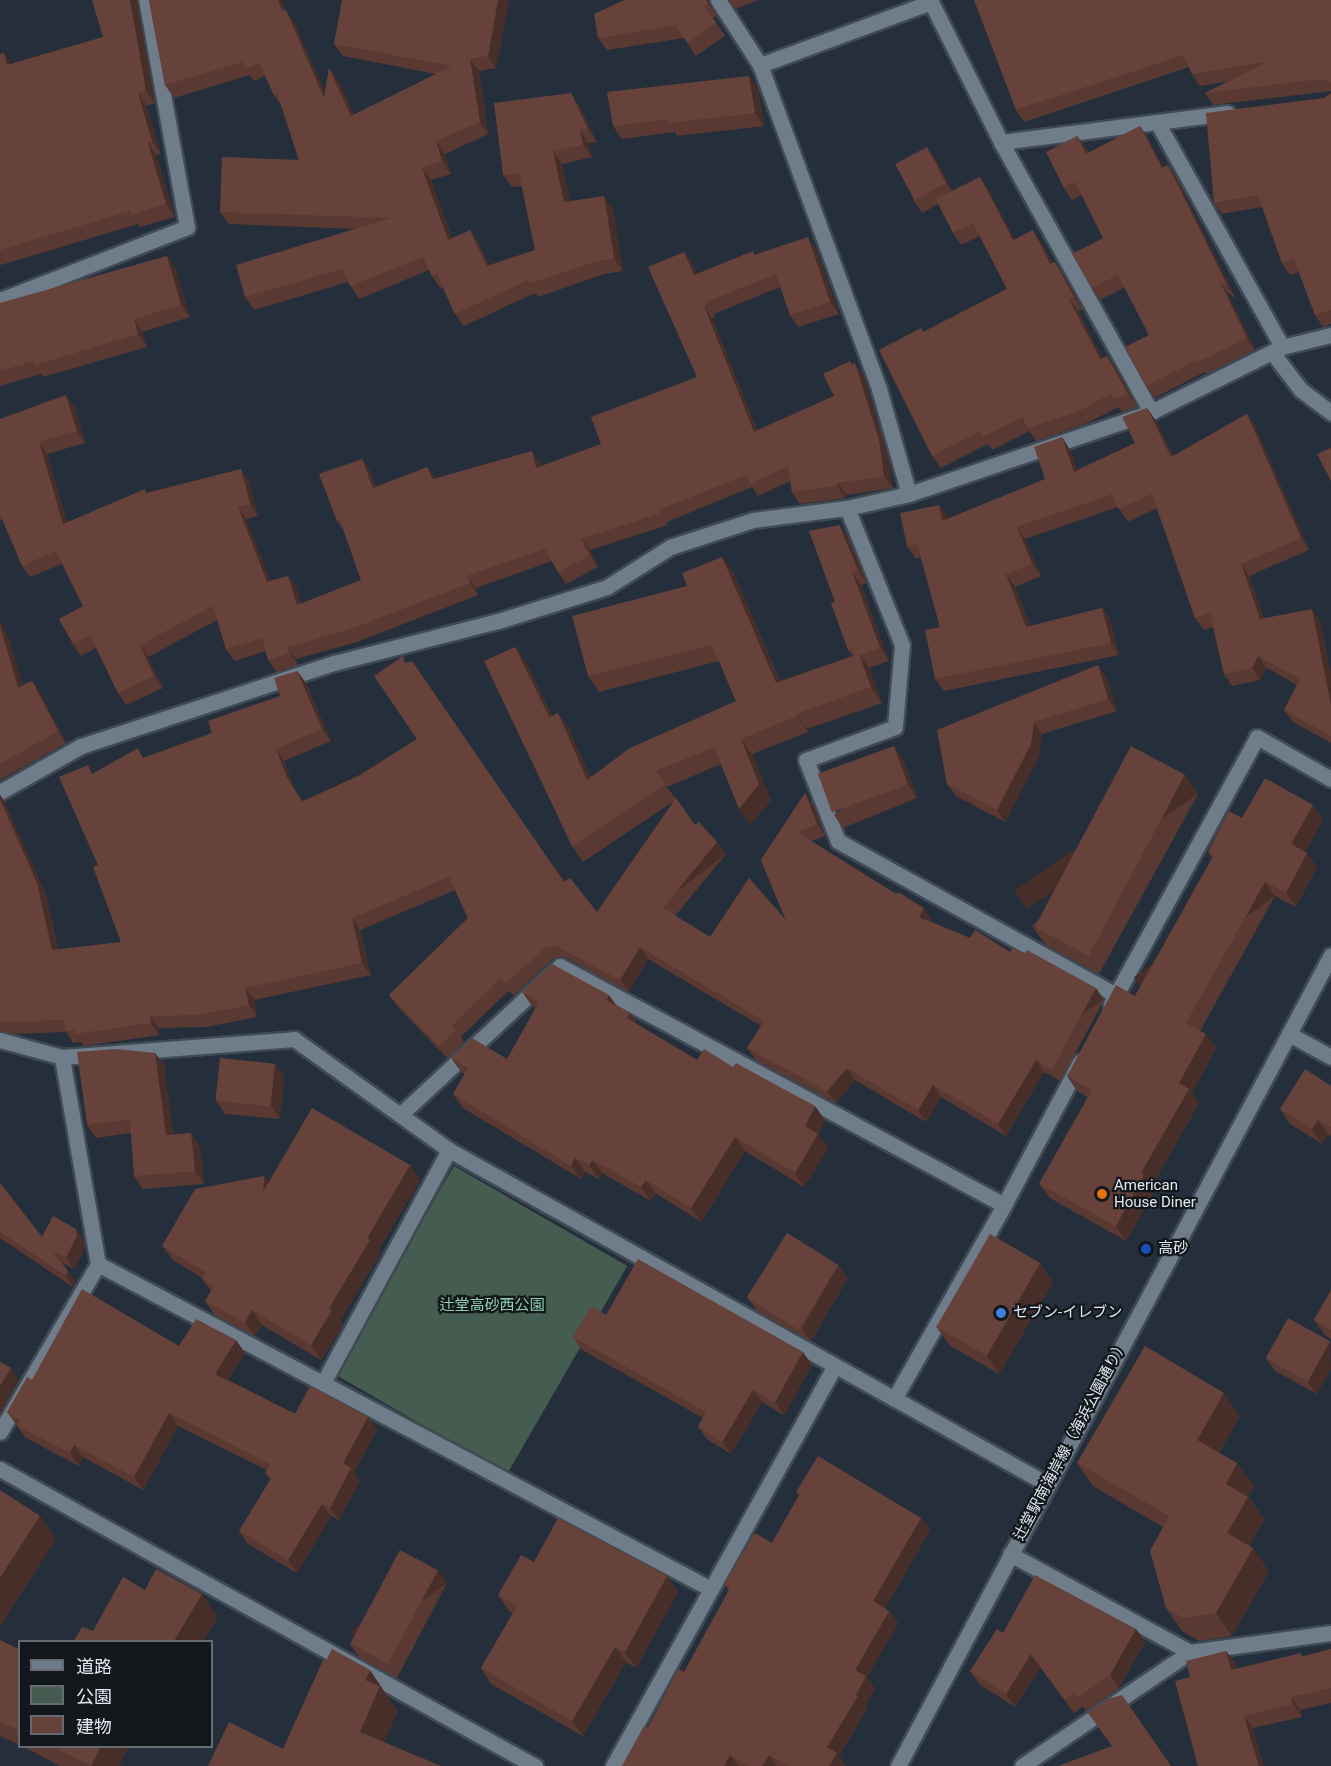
<!DOCTYPE html>
<meta charset="utf-8">
<style>
body{margin:0}
#map{position:relative;width:1331px;height:1766px;overflow:hidden;background:#252f3c;font-family:Roboto,"Noto Sans JP",sans-serif}
div>[style]{position:absolute}
.green>*{inset:0;background:#455d50;transform-origin:0 0}
.roads{filter:drop-shadow(2px 0 #404a54) drop-shadow(-2px 0 #404a54) drop-shadow(0 2px #404a54) drop-shadow(0 -2px #404a54)}
.minor>*{height:15px;margin:-7.5px;padding:0 7.5px;transform-origin:7.5px;border-radius:7.5px;background:#6f7c8a}
.wall>*{inset:0;background:#593932}
.shaded-wall>*{inset:0;background:#482e29;transform-origin:0 0}
.building>*{inset:0;background:#67423a;transform-origin:0 0}
.dots>*{width:16px;height:16px;translate:-50% -50%;box-sizing:border-box;border:3px solid #12171c;border-radius:50%}
span{translate:-50% -50%;white-space:nowrap;text-align:center;line-height:1.15;-webkit-text-stroke:4.5px #12171c;paint-order:stroke}
.poi-label{font-size:15px;color:#e3eaf2}
.left{translate:0 -50%;text-align:left}
.park-label{font-size:15px;color:#8fd1ae}
.street-label{font-size:15px;color:#e3eaf2}
.legend{position:absolute;left:18px;top:1640px;width:195px;height:108px;box-sizing:border-box;background:#12171c;border:2px solid #666b72;margin:0;padding:8px 10px;list-style:none;font-size:18px;color:#e3eaf2}
.legend li{display:flex;align-items:center;gap:12px;height:30px}
.legend b{width:30px;border:2px solid #666b72}
</style>
<div id="map">
<div class="green">
<i style="left:454px;top:1166px;width:200px;height:240px;rotate:30deg"></i>
</div>
<div class="roads">
<div class="minor">
<i style="left:718px;top:0;width:77px;rotate:57.1deg"></i>
<i style="left:760px;top:65px;width:345px;rotate:69.8deg"></i>
<i style="left:879px;top:389px;width:109px;rotate:74.1deg"></i>
<i style="left:760px;top:65px;width:182px;rotate:-20.2deg"></i>
<i style="left:931px;top:2px;width:157px;rotate:63.4deg"></i>
<i style="left:1001px;top:142px;width:309px;rotate:60.9deg"></i>
<i style="left:1157px;top:122px;width:257px;rotate:60.9deg"></i>
<i style="left:1001px;top:142px;width:228px;rotate:-7.3deg"></i>
<i style="left:0;top:300px;width:201px;rotate:-21.3deg"></i>
<i style="left:187px;top:227px;width:231px;rotate:-100.2deg"></i>
<i style="left:1272px;top:352px;width:48px;rotate:52.7deg"></i>
<i style="left:1301px;top:390px;width:38px;rotate:37deg"></i>
<i style="left:847px;top:508px;width:148px;rotate:68.1deg"></i>
<i style="left:902px;top:645px;width:82px;rotate:94.9deg"></i>
<i style="left:895px;top:727px;width:95px;rotate:159.7deg"></i>
<i style="left:806px;top:760px;width:87px;rotate:68.4deg"></i>
<i style="left:838px;top:841px;width:318px;rotate:29deg"></i>
<i style="left:0;top:792px;width:93px;rotate:-29.6deg"></i>
<i style="left:81px;top:746px;width:266px;rotate:-18.2deg"></i>
<i style="left:334px;top:663px;width:169px;rotate:-14.4deg"></i>
<i style="left:498px;top:621px;width:114px;rotate:-17.3deg"></i>
<i style="left:607px;top:587px;width:75px;rotate:-32.4deg"></i>
<i style="left:670px;top:547px;width:87px;rotate:-18deg"></i>
<i style="left:753px;top:520px;width:95px;rotate:-7.3deg"></i>
<i style="left:847px;top:508px;width:64px;rotate:-12.7deg"></i>
<i style="left:909px;top:494px;width:256px;rotate:-18.7deg"></i>
<i style="left:1151px;top:412px;width:146px;rotate:-26.4deg"></i>
<i style="left:1282px;top:347px;width:50px;rotate:-13.8deg"></i>
<i style="left:1111px;top:1004px;width:304px;rotate:-61.3deg"></i>
<i style="left:1257px;top:737px;width:85px;rotate:29.6deg"></i>
<i style="left:1289px;top:1034px;width:48px;rotate:28.7deg"></i>
<i style="left:0;top:1040px;width:64px;rotate:15.3deg"></i>
<i style="left:62px;top:1057px;width:233px;rotate:-4.4deg"></i>
<i style="left:294px;top:1039px;width:191px;rotate:35.6deg"></i>
<i style="left:449px;top:1150px;width:685px;rotate:29.18deg"></i>
<i style="left:401px;top:1114px;width:217px;rotate:-42.9deg"></i>
<i style="left:560px;top:966px;width:504px;rotate:28.29deg"></i>
<i style="left:98px;top:1264px;width:694px;rotate:27.93deg"></i>
<i style="left:323px;top:1383px;width:265px;rotate:-61.6deg"></i>
<i style="left:894px;top:1399px;width:223px;rotate:-60.4deg"></i>
<i style="left:1004px;top:1205px;width:162px;rotate:-62deg"></i>
<i style="left:0;top:1432px;width:194px;rotate:-59.7deg"></i>
<i style="left:98px;top:1264px;width:210px;rotate:-99.9deg"></i>
<i style="left:0;top:1469px;width:612px;rotate:29.04deg"></i>
<i style="left:1010px;top:1554px;width:205px;rotate:28.6deg"></i>
<i style="left:1190px;top:1652px;width:142px;rotate:-7.7deg"></i>
<i style="left:613px;top:1766px;width:457px;rotate:-61deg"></i>
<i style="left:898px;top:1766px;width:919px;rotate:-61.9deg"></i>
<i style="left:1022px;top:1766px;width:203px;rotate:-34.2deg"></i>
</div>
</div>
<div class="wall">
<i style="clip-path:polygon(149px 0,282px 0,285px 10px,294px 22px,325px 93px,329px 68px,338px 80px,354px 115px,436px 74px,343px 56px,334px 44px,509px 0,496px 68px,479px 71px,488px 134px,445px 154px,451px 174px,431px 180px,452px 238px,479px 243px,489px 266px,535px 250px,522px 186px,512px 187px,503px 175px,579px 105px,597px 142px,588px 143px,592px 157px,562px 164px,570px 201px,613px 209px,623px 271px,604px 274px,538px 297px,535px 293px,464px 326px,455px 314px,443px 288px,441px 289px,432px 276px,429px 270px,359px 299px,348px 282px,254px 310px,245px 297px,355px 229px,229px 224px,220px 212px,299px 160px,281px 105px,274px 95px,265px 76px,254px 81px,250px 75px,174px 98px,165px 85px)"></i>
<i style="clip-path:polygon(729px 0,758px 0,735px 9px)"></i>
<i style="clip-path:polygon(1331px 0,1331px 91px,1213px 105px,1205px 93px,1230px 81px,1200px 86px,1192px 74px,1189px 67px,1024px 122px,1016px 110px)"></i>
<i style="clip-path:polygon(136px 1px,155px 103px,146px 106px,161px 154px,156px 155px,175px 217px,140px 227px,138px 224px,1px 265px,0 264px,0 54px,11px 64px,103px 37px)"></i>
<i style="clip-path:polygon(708px 1px,717px 16px,713px 18px,725px 36px,696px 56px,684px 38px,607px 50px,598px 38px)"></i>
<i style="clip-path:polygon(749px 76px,758px 89px,764px 126px,677px 136px,675px 132px,622px 139px,613px 126px)"></i>
<i style="clip-path:polygon(1331px 93px,1331px 324px,1323px 327px,1315px 315px,1299px 272px,1290px 275px,1282px 263px,1262px 207px,1222px 214px,1214px 203px,1324px 98px)"></i>
<i style="clip-path:polygon(1140px 126px,1148px 138px,1163px 167px,1168px 165px,1176px 177px,1236px 299px,1227px 292px,1255px 350px,1206px 374px,1205px 372px,1154px 398px,1146px 386px,1149px 335px,1125px 287px,1100px 300px,1092px 288px,1103px 238px,1082px 195px,1072px 200px,1064px 188px,1077px 136px,1088px 153px)"></i>
<i style="clip-path:polygon(936px 160px,952px 191px,980px 177px,988px 189px,1014px 239px,1041px 242px,1052px 263px,1063px 274px,1083px 309px,1078px 311px,1102px 358px,1116px 368px,1137px 407px,1122px 412px,1119px 407px,1085px 424px,1036px 441px,1029px 431px,992px 450px,988px 444px,941px 468px,932px 456px,921px 328px,923px 332px,1007px 289px,980px 236px,961px 245px,953px 233px,938px 204px,922px 213px,913px 200px)"></i>
<i style="clip-path:polygon(816px 249px,839px 314px,798px 327px,790px 315px,780px 287px,714px 314px,715px 317px,712px 318px,757px 430px,834px 396px,852px 364px,863px 375px,887px 452px,893px 488px,846px 495px,845px 498px,800px 504px,792px 492px,790px 481px,758px 496px,752px 487px,667px 522px,668px 525px,590px 550px,598px 567px,566px 584px,558px 572px,552px 561px,476px 588px,478px 595px,357px 642px,296px 659px,298px 665px,277px 672px,268px 660px,266px 651px,235px 661px,226px 649px,217px 620px,148px 657px,163px 688px,126px 705px,118px 693px,96px 648px,81px 656px,73px 644px,83px 606px,62px 564px,30px 577px,22px 566px,3px 520px,0 520px,0 419px,75px 407px,85px 443px,47px 454px,67px 522px,147px 493px,249px 481px,258px 516px,246px 519px,270px 581px,288px 576px,296px 587px,301px 604px,361px 580px,344px 531px,337px 521px,362px 459px,370px 471px,376px 487px,540px 463px,541px 466px,601px 444px,697px 377px,684px 252px,692px 264px,697px 274px,755px 255px)"></i>
<i style="clip-path:polygon(175px 268px,190px 317px,142px 332px,147px 347px,43px 377px,41px 374px,0 386px,0 303px)"></i>
<i style="clip-path:polygon(1147px 408px,1156px 421px,1173px 456px,1247px 414px,1255px 426px,1309px 550px,1249px 576px,1264px 618px,1320px 621px,1331px 675px,1331px 743px,1293px 722px,1284px 710px,1297px 685px,1267px 668px,1260px 680px,1232px 686px,1224px 674px,1213px 627px,1204px 630px,1195px 618px,1157px 508px,1128px 522px,1118px 507px,1025px 539px,1041px 576px,1015px 587px,1030px 626px,1102px 608px,1110px 620px,1119px 655px,944px 691px,935px 679px,940px 627px,921px 557px,916px 559px,907px 546px,939px 505px,948px 519px,1045px 479px,1062px 437px,1070px 450px,1077px 470px,1135px 443px)"></i>
<i style="clip-path:polygon(839px 525px,848px 538px,867px 583px,861px 585px,889px 661px,869px 668px,882px 703px,807px 729px,808px 732px,752px 754px,771px 800px,750px 825px,721px 764px,667px 787px,695px 825px,726px 854px,675px 916px,710px 937px,786px 920px,761px 860px,805px 793px,813px 805px,825px 836px,811px 841px,932px 920px,931px 922px,970px 938px,1010px 952px,1104px 1000px,1060px 1081px,1044px 1072px,1006px 1136px,941px 1097px,926px 1122px,855px 1080px,836px 1103px,756px 1060px,747px 1048px,761px 1026px,648px 959px,629px 992px,565px 957px,554px 958px,514px 995px,508px 991px,461px 1037px,464px 1042px,447px 1058px,398px 1007px,389px 995px,468px 918px,455px 890px,360px 930px,371px 975px,254px 1000px,257px 1017px,206px 1027px,158px 1028px,159px 1035px,84px 1046px,81px 1042px,73px 1043px,66px 1032px,13px 1034px,0 1031px,0 795px,4px 801px,46px 895px,58px 950px,121px 942px,98px 865px,93px 773px,144px 758px,212px 733px,280px 696px,297px 671px,306px 683px,331px 741px,284px 761px,295px 790px,303px 801px,360px 775px,417px 739px,407px 663px,564px 881px,597px 912px,674px 801px,583px 862px,572px 846px,515px 647px,526px 662px,552px 716px,558px 713px,569px 729px,590px 777px,736px 701px,719px 661px,599px 692px,588px 676px,687px 586px,722px 557px,733px 572px,780px 681px,853px 656px,848px 650px,835px 602px)"></i>
<i style="clip-path:polygon(0 620px,9px 640px,22px 685px,32px 681px,40px 693px,66px 743px,0 780px)"></i>
<i style="clip-path:polygon(1098px 665px,1106px 677px,1117px 711px,1042px 734px,1039px 756px,1005px 822px,956px 796px,947px 784px)"></i>
<i style="clip-path:polygon(903px 759px,917px 798px,843px 828px,834px 815px)"></i>
<i style="clip-path:polygon(1185px 775px,1198px 794px,1099px 974px,1045px 944px,1032px 926px)"></i>
<i style="clip-path:polygon(1242px 818px,1323px 819px,1305px 852px,1317px 867px,1296px 907px,1275px 896px,1200px 1031px,1216px 1048px,1192px 1093px,1199px 1103px,1152px 1186px,1155px 1190px,1126px 1241px,1050px 1198px,1039px 1184px,1088px 1097px,1077px 1091px,1067px 1076px,1135px 996px,1212px 858px,1208px 852px)"></i>
<i style="clip-path:polygon(522px 992px,616px 1006px,630px 1013px,638px 1025px,697px 1060px,733px 1067px,825px 1120px,818px 1134px,828px 1148px,804px 1187px,745px 1151px,701px 1222px,655px 1193px,651px 1201px,602px 1173px,599px 1179px,585px 1172px,581px 1179px,463px 1108px,453px 1094px,465px 1074px,461px 1072px,451px 1058px,507px 1059px,536px 1008px,532px 1006px)"></i>
<i style="clip-path:polygon(155px 1053px,164px 1065px,173px 1135px,200px 1146px,204px 1184px,143px 1189px,134px 1176px,131px 1133px,96px 1138px,87px 1125px)"></i>
<i style="clip-path:polygon(275px 1064px,284px 1076px,280px 1119px,225px 1114px,216px 1101px)"></i>
<i style="clip-path:polygon(1331px 1086px,1331px 1136px,1328px 1134px,1322px 1144px,1290px 1124px,1280px 1109px)"></i>
<i style="clip-path:polygon(410px 1165px,420px 1180px,378px 1251px,380px 1254px,340px 1321px,343px 1325px,321px 1360px,262px 1325px,255px 1336px,215px 1315px,205px 1301px,211px 1291px,202px 1279px,202px 1278px,173px 1260px,162px 1246px,264px 1176px,268px 1182px)"></i>
<i style="clip-path:polygon(0 1183px,42px 1237px,84px 1241px,85px 1248px,74px 1269px,61px 1262px,76px 1283px,73px 1287px,0 1238px)"></i>
<i style="clip-path:polygon(848px 1278px,811px 1341px,757px 1311px,748px 1298px)"></i>
<i style="clip-path:polygon(1053px 1282px,999px 1374px,949px 1345px,936px 1326px)"></i>
<i style="clip-path:polygon(1331px 1290px,1331px 1339px,1325px 1335px,1314px 1320px)"></i>
<i style="clip-path:polygon(606px 1315px,812px 1365px,784px 1415px,762px 1402px,731px 1454px,707px 1439px,698px 1427px,703px 1418px,582px 1350px,573px 1337px)"></i>
<i style="clip-path:polygon(1331px 1342px,1317px 1394px,1275px 1371px,1266px 1358px)"></i>
<i style="clip-path:polygon(179px 1346px,245px 1353px,228px 1380px,295px 1414px,368px 1417px,377px 1430px,354px 1472px,360px 1481px,339px 1520px,331px 1516px,297px 1573px,248px 1544px,239px 1531px,270px 1480px,265px 1473px,267px 1470px,178px 1426px,143px 1490px,83px 1457px,79px 1466px,26px 1438px,7px 1412px,32px 1380px)"></i>
<i style="clip-path:polygon(1240px 1416px,1219px 1453px,1237px 1463px,1254px 1486px,1248px 1496px,1264px 1520px,1249px 1546px,1269px 1571px,1232px 1636px,1199px 1641px,1182px 1631px,1166px 1608px,1163px 1527px,1093px 1486px,1077px 1463px)"></i>
<i style="clip-path:polygon(796px 1492px,921px 1518px,930px 1530px,885px 1608px,889px 1611px,898px 1623px,867px 1677px,875px 1689px,865px 1706px,867px 1709px,839px 1756px,846px 1766px,622px 1766px,684px 1672px,729px 1591px,724px 1584px,772px 1543px,799px 1495px)"></i>
<i style="clip-path:polygon(534px 1562px,667px 1576px,678px 1592px,636px 1668px,626px 1662px,583px 1736px,491px 1684px,481px 1668px,513px 1613px,509px 1611px,498px 1595px)"></i>
<i style="clip-path:polygon(447px 1583px,397px 1678px,359px 1657px,350px 1644px)"></i>
<i style="clip-path:polygon(1136px 1629px,1145px 1642px,1119px 1688px,1086px 1711px,1083px 1706px,1074px 1713px,1040px 1667px,1015px 1707px,979px 1684px,970px 1671px,1003px 1633px)"></i>
<i style="clip-path:polygon(0 1640px,20px 1650px,20px 1745px,0 1736px)"></i>
<i style="clip-path:polygon(1331px 1649px,1331px 1703px,1300px 1710px,1302px 1717px,1253px 1728px,1190px 1677px,1226px 1651px,1235px 1663px,1237px 1669px,1304px 1656px)"></i>
<i style="clip-path:polygon(22px 1746px,129px 1746px,119px 1766px,60px 1766px)"></i>
</div>
<div class="shaded-wall">
<i style="clip-path:polygon(130px 0,137px 0,155px 103px,146px 91px)"></i>
<i style="clip-path:polygon(278px 0,282px 0,290px 24px,282px 11px)"></i>
<i style="clip-path:polygon(498px 0,509px 0,496px 68px,488px 56px)"></i>
<i style="clip-path:polygon(706px 0,709px 0,708px 1px,717px 16px)"></i>
<i style="clip-path:polygon(286px 10px,294px 22px,333px 111px,324px 98px)"></i>
<i style="clip-path:polygon(4px 53px,12px 66px,7px 65px)"></i>
<i style="clip-path:polygon(470px 59px,479px 71px,488px 134px,480px 122px)"></i>
<i style="clip-path:polygon(329px 68px,338px 80px,360px 129px,351px 116px)"></i>
<i style="clip-path:polygon(749px 76px,758px 89px,764px 126px,755px 113px)"></i>
<i style="clip-path:polygon(138px 93px,146px 106px,161px 154px,152px 141px)"></i>
<i style="clip-path:polygon(571px 93px,579px 105px,597px 142px,588px 129px)"></i>
<i style="clip-path:polygon(1140px 126px,1148px 138px,1170px 180px,1162px 168px)"></i>
<i style="clip-path:polygon(580px 130px,588px 143px,592px 157px,583px 145px)"></i>
<i style="clip-path:polygon(1077px 136px,1086px 148px,1095px 166px,1086px 154px)"></i>
<i style="clip-path:polygon(436px 141px,445px 154px,451px 174px,442px 161px)"></i>
<i style="clip-path:polygon(148px 143px,156px 155px,175px 217px,166px 204px)"></i>
<i style="clip-path:polygon(927px 147px,936px 160px,955px 196px,946px 183px)"></i>
<i style="clip-path:polygon(553px 151px,562px 164px,573px 215px,564px 202px)"></i>
<i style="clip-path:polygon(1168px 165px,1176px 177px,1236px 299px,1228px 287px)"></i>
<i style="clip-path:polygon(422px 168px,431px 180px,457px 252px,448px 240px)"></i>
<i style="clip-path:polygon(980px 177px,988px 189px,1021px 252px,1013px 240px)"></i>
<i style="clip-path:polygon(604px 196px,613px 209px,623px 271px,614px 258px)"></i>
<i style="clip-path:polygon(470px 230px,479px 243px,496px 279px,487px 266px)"></i>
<i style="clip-path:polygon(1033px 230px,1041px 242px,1059px 277px,1050px 264px)"></i>
<i style="clip-path:polygon(808px 237px,816px 249px,839px 314px,830px 302px)"></i>
<i style="clip-path:polygon(684px 252px,692px 264px,702px 287px,694px 275px)"></i>
<i style="clip-path:polygon(167px 256px,175px 268px,190px 317px,181px 305px)"></i>
<i style="clip-path:polygon(1055px 262px,1063px 274px,1083px 309px,1074px 297px)"></i>
<i style="clip-path:polygon(1219px 280px,1227px 292px,1255px 350px,1247px 338px)"></i>
<i style="clip-path:polygon(1069px 299px,1078px 311px,1109px 372px,1100px 359px)"></i>
<i style="clip-path:polygon(704px 306px,712px 318px,762px 444px,754px 432px)"></i>
<i style="clip-path:polygon(134px 319px,142px 332px,147px 347px,138px 334px)"></i>
<i style="clip-path:polygon(1107px 356px,1116px 368px,1137px 407px,1128px 394px)"></i>
<i style="clip-path:polygon(850px 361px,858px 373px,855px 363px,863px 375px,887px 452px,893px 488px,884px 476px)"></i>
<i style="clip-path:polygon(66px 395px,75px 407px,85px 443px,77px 431px)"></i>
<i style="clip-path:polygon(1147px 408px,1156px 421px,1180px 469px,1171px 457px)"></i>
<i style="clip-path:polygon(1247px 414px,1255px 426px,1309px 550px,1301px 538px)"></i>
<i style="clip-path:polygon(1062px 437px,1070px 450px,1082px 484px,1074px 472px)"></i>
<i style="clip-path:polygon(39px 442px,47px 454px,71px 536px,63px 524px)"></i>
<i style="clip-path:polygon(532px 451px,540px 463px,545px 480px,536px 468px)"></i>
<i style="clip-path:polygon(362px 459px,370px 471px,381px 500px,373px 488px)"></i>
<i style="clip-path:polygon(427px 467px,436px 479px,433px 479px)"></i>
<i style="clip-path:polygon(241px 469px,249px 481px,258px 516px,250px 504px)"></i>
<i style="clip-path:polygon(838px 483px,846px 495px,845px 498px,837px 486px)"></i>
<i style="clip-path:polygon(939px 505px,948px 517px,951px 533px,942px 521px)"></i>
<i style="clip-path:polygon(238px 507px,246px 519px,275px 594px,267px 582px)"></i>
<i style="clip-path:polygon(839px 525px,848px 538px,867px 583px,858px 570px)"></i>
<i style="clip-path:polygon(1017px 527px,1025px 539px,1041px 576px,1032px 564px)"></i>
<i style="clip-path:polygon(581px 539px,590px 550px,598px 567px,590px 555px)"></i>
<i style="clip-path:polygon(722px 557px,733px 572px,787px 699px,776px 683px)"></i>
<i style="clip-path:polygon(1241px 564px,1249px 576px,1268px 631px,1260px 619px)"></i>
<i style="clip-path:polygon(852px 572px,861px 585px,889px 661px,880px 648px)"></i>
<i style="clip-path:polygon(1006px 574px,1015px 587px,1035px 640px,1026px 627px)"></i>
<i style="clip-path:polygon(288px 576px,296px 587px,305px 617px,297px 605px)"></i>
<i style="clip-path:polygon(467px 576px,476px 588px,478px 595px,470px 583px)"></i>
<i style="clip-path:polygon(1102px 608px,1110px 620px,1119px 655px,1111px 643px)"></i>
<i style="clip-path:polygon(1312px 609px,1320px 621px,1331px 675px,1331px 706px)"></i>
<i style="clip-path:polygon(0 620px,9px 640px,27px 699px,18px 688px,0 626px)"></i>
<i style="clip-path:polygon(140px 645px,148px 657px,163px 688px,154px 676px)"></i>
<i style="clip-path:polygon(287px 647px,296px 659px,298px 665px,290px 653px)"></i>
<i style="clip-path:polygon(515px 647px,526px 662px,560px 733px,549px 717px)"></i>
<i style="clip-path:polygon(859px 654px,870px 669px,882px 703px,871px 687px)"></i>
<i style="clip-path:polygon(1258px 656px,1267px 668px,1260px 680px,1252px 668px)"></i>
<i style="clip-path:polygon(1098px 665px,1106px 677px,1117px 711px,1108px 699px)"></i>
<i style="clip-path:polygon(297px 671px,306px 683px,331px 741px,322px 729px)"></i>
<i style="clip-path:polygon(32px 681px,40px 693px,66px 743px,58px 731px)"></i>
<i style="clip-path:polygon(558px 713px,569px 729px,598px 795px,587px 780px)"></i>
<i style="clip-path:polygon(796px 714px,807px 729px,808px 732px,797px 716px)"></i>
<i style="clip-path:polygon(1034px 722px,1042px 734px,1039px 756px,1005px 822px,997px 810px)"></i>
<i style="clip-path:polygon(741px 739px,752px 754px,771px 800px,750px 825px,739px 809px)"></i>
<i style="clip-path:polygon(894px 746px,903px 759px,917px 798px,908px 785px)"></i>
<i style="clip-path:polygon(276px 749px,284px 761px,295px 790px,287px 778px)"></i>
<i style="left:1185px;top:775px;width:23px;height:206px;rotate:56deg"></i>
<i style="clip-path:polygon(805px 793px,813px 805px,825px 836px,817px 824px)"></i>
<i style="clip-path:polygon(0 795px,4px 801px,46px 895px,60px 962px,52px 950px,0 799px)"></i>
<i style="clip-path:polygon(1313px 805px,1323px 819px,1301px 859px,1291px 844px)"></i>
<i style="left:717px;top:842px;width:15px;height:85px;rotate:53deg"></i>
<i style="clip-path:polygon(1307px 853px,1317px 867px,1296px 907px,1286px 893px)"></i>
<i style="left:1265px;top:882px;width:17px;height:162px;rotate:54deg"></i>
<i style="clip-path:polygon(924px 908px,932px 920px,928px 928px,919px 917px)"></i>
<i style="clip-path:polygon(352px 918px,360px 930px,371px 975px,362px 963px)"></i>
<i style="clip-path:polygon(640px 947px,648px 959px,629px 992px,620px 980px)"></i>
<i style="clip-path:polygon(245px 988px,254px 1000px,257px 1017px,249px 1005px)"></i>
<i style="left:1096px;top:988px;width:14px;height:92px;rotate:56deg"></i>
<i style="clip-path:polygon(609px 995px,619px 1009px,606px 1000px)"></i>
<i style="clip-path:polygon(630px 1013px,640px 1027px,627px 1018px)"></i>
<i style="clip-path:polygon(150px 1016px,158px 1028px,159px 1035px,151px 1023px)"></i>
<i style="clip-path:polygon(1206px 1034px,1216px 1048px,1192px 1093px,1199px 1103px,1152px 1186px,1155px 1190px,1126px 1241px,1116px 1226px,1141px 1173px,1179px 1083px)"></i>
<i style="clip-path:polygon(155px 1053px,164px 1065px,175px 1148px,166px 1135px)"></i>
<i style="clip-path:polygon(1036px 1060px,1044px 1072px,1006px 1136px,998px 1124px)"></i>
<i style="clip-path:polygon(275px 1064px,284px 1076px,280px 1119px,271px 1106px)"></i>
<i style="clip-path:polygon(847px 1068px,855px 1080px,836px 1103px,827px 1091px)"></i>
<i style="clip-path:polygon(933px 1085px,941px 1097px,926px 1122px,918px 1110px)"></i>
<i style="clip-path:polygon(815px 1106px,825px 1120px,817px 1136px,818px 1134px,828px 1148px,804px 1187px,795px 1173px,805px 1126px)"></i>
<i style="clip-path:polygon(1318px 1120px,1328px 1134px,1322px 1144px,1312px 1129px)"></i>
<i style="clip-path:polygon(191px 1133px,200px 1146px,204px 1184px,195px 1171px)"></i>
<i style="clip-path:polygon(735px 1137px,745px 1151px,701px 1222px,691px 1208px)"></i>
<i style="clip-path:polygon(575px 1158px,585px 1172px,581px 1179px,571px 1166px)"></i>
<i style="clip-path:polygon(593px 1160px,602px 1173px,599px 1179px,589px 1165px)"></i>
<i style="clip-path:polygon(410px 1165px,420px 1180px,378px 1251px,380px 1254px,340px 1321px,343px 1325px,321px 1360px,311px 1345px,329px 1308px,367px 1238px)"></i>
<i style="clip-path:polygon(264px 1176px,274px 1190px,263px 1192px)"></i>
<i style="clip-path:polygon(646px 1180px,655px 1193px,651px 1201px,641px 1187px)"></i>
<i style="clip-path:polygon(76px 1229px,84px 1241px,85px 1248px,74px 1269px,66px 1257px)"></i>
<i style="clip-path:polygon(1040px 1263px,1053px 1282px,999px 1374px,986px 1355px)"></i>
<i style="clip-path:polygon(839px 1265px,848px 1278px,811px 1341px,802px 1328px)"></i>
<i style="clip-path:polygon(68px 1271px,76px 1283px,73px 1287px,65px 1275px)"></i>
<i style="clip-path:polygon(252px 1310px,262px 1325px,255px 1336px,245px 1322px)"></i>
<i style="clip-path:polygon(236px 1340px,245px 1353px,224px 1387px,215px 1374px)"></i>
<i style="clip-path:polygon(1330px 1341px,1331px 1369px,1317px 1394px,1308px 1382px)"></i>
<i style="clip-path:polygon(803px 1352px,812px 1365px,784px 1415px,775px 1402px)"></i>
<i style="clip-path:polygon(11px 1368px,19px 1380px,0 1413px,0 1386px)"></i>
<i style="clip-path:polygon(753px 1390px,762px 1402px,731px 1454px,722px 1442px)"></i>
<i style="clip-path:polygon(1224px 1393px,1240px 1416px,1213px 1463px,1197px 1440px)"></i>
<i style="clip-path:polygon(169px 1413px,178px 1426px,143px 1490px,134px 1477px)"></i>
<i style="clip-path:polygon(368px 1417px,377px 1430px,354px 1472px,360px 1481px,339px 1520px,330px 1508px,343px 1463px)"></i>
<i style="clip-path:polygon(74px 1445px,83px 1457px,79px 1466px,70px 1453px)"></i>
<i style="clip-path:polygon(1237px 1463px,1254px 1486px,1242px 1507px,1226px 1484px)"></i>
<i style="clip-path:polygon(1248px 1497px,1264px 1520px,1243px 1556px,1227px 1533px)"></i>
<i style="clip-path:polygon(322px 1504px,331px 1516px,297px 1573px,288px 1560px)"></i>
<i style="clip-path:polygon(40px 1516px,56px 1539px,0 1627px,0 1578px)"></i>
<i style="clip-path:polygon(921px 1518px,930px 1530px,882px 1614px,873px 1601px)"></i>
<i style="clip-path:polygon(1253px 1548px,1269px 1571px,1232px 1636px,1216px 1613px)"></i>
<i style="left:438px;top:1570px;width:16px;height:107px;rotate:55deg"></i>
<i style="clip-path:polygon(667px 1576px,678px 1592px,636px 1668px,625px 1652px)"></i>
<i style="clip-path:polygon(202px 1594px,218px 1617px,204px 1641px,174px 1641px)"></i>
<i style="clip-path:polygon(889px 1611px,898px 1623px,867px 1677px,875px 1689px,865px 1706px,867px 1709px,839px 1756px,846px 1766px,829px 1766px,827px 1747px,856px 1695px,855px 1670px)"></i>
<i style="clip-path:polygon(1136px 1629px,1145px 1642px,1119px 1688px,1110px 1675px)"></i>
<i style="clip-path:polygon(615px 1647px,626px 1662px,583px 1736px,572px 1721px)"></i>
<i style="clip-path:polygon(1226px 1651px,1235px 1663px,1240px 1683px,1231px 1670px)"></i>
<i style="clip-path:polygon(1031px 1654px,1040px 1667px,1015px 1707px,1006px 1694px)"></i>
<i style="clip-path:polygon(370px 1670px,398px 1712px,377px 1757px,360px 1732px,365px 1680px)"></i>
<i style="clip-path:polygon(1291px 1697px,1300px 1710px,1302px 1717px,1293px 1704px)"></i>
<i style="clip-path:polygon(1244px 1716px,1253px 1728px,1264px 1766px,1259px 1766px)"></i>
<i style="clip-path:polygon(101px 1746px,129px 1746px,119px 1766px,91px 1766px)"></i>
<i style="clip-path:polygon(730px 1755px,738px 1766px,724px 1766px)"></i>
<i style="clip-path:polygon(769px 1755px,777px 1766px,762px 1766px)"></i>
</div>
<div class="building">
<i style="clip-path:polygon(92px 0,130px 0,146px 91px,138px 93px,152px 141px,148px 143px,166px 204px,131px 215px,130px 211px,0 250px,0 54px,4px 53px,7px 65px,103px 37px)"></i>
<i style="clip-path:polygon(149px 0,278px 0,282px 11px,286px 10px,324px 98px,329px 68px,351px 116px,452px 66px,334px 44px,342px 0,498px 0,488px 56px,470px 59px,480px 122px,436px 141px,442px 161px,422px 168px,448px 240px,470px 230px,487px 266px,535px 250px,519px 173px,503px 175px,494px 103px,571px 93px,588px 129px,580px 130px,583px 145px,553px 151px,564px 202px,604px 196px,614px 258px,595px 262px,529px 284px,528px 280px,455px 314px,437px 274px,432px 276px,423px 257px,350px 286px,342px 269px,245px 297px,236px 265px,391px 218px,220px 212px,222px 157px,299px 160px,277px 93px,274px 95px,259px 63px,246px 69px,243px 62px,165px 85px)"></i>
<i style="clip-path:polygon(624px 0,706px 0,708px 4px,704px 6px,716px 23px,688px 43px,675px 25px,598px 38px,594px 14px)"></i>
<i style="clip-path:polygon(974px 0,1331px 0,1331px 85px,1331px 83px,1322px 79px,1205px 93px,1269px 61px,1192px 74px,1183px 55px,1016px 110px)"></i>
<i style="clip-path:polygon(749px 76px,755px 113px,668px 123px,668px 119px,613px 126px,607px 92px)"></i>
<i style="clip-path:polygon(1331px 93px,1331px 310px,1315px 315px,1294px 259px,1282px 263px,1258px 195px,1214px 203px,1206px 113px,1324px 98px)"></i>
<i style="clip-path:polygon(1140px 126px,1162px 168px,1168px 165px,1228px 287px,1219px 280px,1247px 338px,1198px 362px,1197px 360px,1146px 386px,1125px 347px,1149px 335px,1118px 275px,1092px 288px,1072px 254px,1103px 238px,1075px 182px,1064px 188px,1046px 152px,1077px 136px,1086px 154px)"></i>
<i style="left:927px;top:147px;width:41px;height:36px;rotate:62deg"></i>
<i style="clip-path:polygon(980px 177px,1013px 240px,1033px 230px,1050px 264px,1055px 262px,1074px 297px,1069px 299px,1100px 359px,1107px 356px,1128px 394px,1113px 399px,1111px 394px,1077px 412px,1027px 428px,1023px 417px,983px 437px,980px 431px,932px 456px,879px 350px,921px 328px,923px 332px,1007px 289px,973px 223px,953px 233px,936px 199px)"></i>
<i style="clip-path:polygon(808px 237px,830px 302px,790px 315px,776px 274px,706px 302px,707px 305px,704px 306px,754px 432px,834px 396px,823px 374px,850px 361px,852px 365px,855px 363px,879px 440px,884px 476px,838px 483px,837px 486px,792px 492px,788px 466px,750px 484px,746px 475px,659px 510px,660px 513px,581px 539px,590px 555px,558px 572px,545px 549px,467px 576px,470px 583px,348px 630px,287px 647px,290px 653px,268px 660px,262px 638px,226px 649px,213px 606px,140px 645px,154px 676px,118px 693px,90px 635px,73px 644px,59px 619px,83px 606px,56px 551px,22px 566px,0 514px,0 419px,66px 395px,77px 431px,39px 442px,63px 524px,145px 489px,146px 493px,241px 469px,250px 504px,238px 507px,267px 582px,288px 576px,297px 605px,361px 580px,340px 520px,337px 521px,319px 474px,362px 459px,373px 488px,427px 467px,433px 479px,532px 451px,536px 468px,601px 444px,591px 417px,697px 377px,648px 267px,684px 252px,694px 275px,753px 251px,754px 255px)"></i>
<i style="clip-path:polygon(167px 256px,181px 305px,134px 319px,138px 334px,35px 365px,33px 361px,0 371px,0 303px)"></i>
<i style="clip-path:polygon(1147px 408px,1171px 457px,1247px 414px,1301px 538px,1241px 564px,1260px 619px,1312px 609px,1331px 706px,1331px 736px,1284px 710px,1300px 679px,1258px 656px,1252px 668px,1224px 674px,1210px 613px,1195px 618px,1152px 494px,1119px 509px,1112px 494px,1017px 527px,1032px 564px,1006px 574px,1026px 627px,1102px 608px,1111px 643px,935px 679px,925px 630px,940px 627px,917px 544px,907px 546px,900px 513px,939px 505px,942px 521px,1045px 479px,1034px 447px,1062px 437px,1074px 472px,1135px 443px,1122px 417px)"></i>
<i style="clip-path:polygon(1331px 448px,1331px 481px,1317px 454px)"></i>
<i style="clip-path:polygon(839px 525px,858px 570px,852px 572px,880px 648px,860px 655px,859px 654px,855px 655px,852px 648px,848px 650px,831px 603px,835px 602px,809px 531px)"></i>
<i style="clip-path:polygon(722px 557px,776px 683px,859px 654px,871px 687px,796px 714px,797px 716px,741px 739px,759px 784px,739px 809px,714px 747px,656px 771px,665px 784px,572px 846px,484px 661px,515px 647px,549px 717px,558px 713px,587px 780px,630px 748px,736px 701px,712px 645px,588px 676px,572px 616px,687px 586px,682px 573px)"></i>
<i style="clip-path:polygon(0 626px,18px 688px,32px 681px,58px 731px,0 764px)"></i>
<i style="clip-path:polygon(403px 656px,405px 663px,412px 661px,564px 882px,570px 878px,597px 912px,676px 798px,695px 825px,699px 822px,717px 842px,663px 908px,710px 937px,749px 878px,786px 920px,761px 860px,805px 793px,817px 824px,797px 832px,896px 894px,898px 892px,924px 908px,919px 917px,970px 938px,975px 930px,1010px 952px,1013px 947px,1024px 954px,1027px 950px,1096px 988px,1052px 1069px,1036px 1060px,998px 1124px,933px 1085px,918px 1110px,847px 1068px,827px 1091px,747px 1048px,764px 1021px,640px 947px,620px 980px,556px 946px,546px 947px,506px 983px,500px 979px,451px 1027px,456px 1030px,439px 1046px,389px 995px,468px 918px,449px 877px,352px 918px,362px 963px,245px 988px,249px 1005px,198px 1015px,150px 1016px,151px 1023px,75px 1034px,75px 1030px,65px 1031px,64px 1020px,5px 1022px,0 1021px,0 799px,37px 883px,52px 950px,121px 942px,93px 867px,98px 865px,59px 777px,88px 765px,92px 774px,138px 748px,143px 758px,212px 733px,208px 721px,280px 696px,274px 678px,297px 671px,322px 729px,276px 749px,287px 778px,302px 802px,360px 775px,417px 739px,374px 676px)"></i>
<i style="clip-path:polygon(1098px 665px,1108px 699px,1034px 722px,1031px 744px,997px 810px,947px 784px,937px 730px)"></i>
<i style="left:894px;top:746px;width:41px;height:81px;rotate:70deg"></i>
<i style="left:1131px;top:746px;width:61px;height:205px;rotate:28deg"></i>
<i style="clip-path:polygon(1265px 778px,1313px 805px,1291px 844px,1307px 853px,1286px 893px,1265px 882px,1186px 1023px,1206px 1034px,1179px 1083px,1189px 1089px,1141px 1173px,1144px 1175px,1116px 1226px,1039px 1184px,1092px 1090px,1067px 1076px,1116px 985px,1135px 996px,1214px 855px,1208px 852px,1229px 811px,1242px 818px)"></i>
<i style="clip-path:polygon(552px 964px,609px 995px,606px 1000px,630px 1013px,627px 1018px,697px 1060px,704px 1049px,733px 1067px,736px 1063px,815px 1106px,805px 1126px,818px 1134px,795px 1173px,735px 1137px,691px 1208px,646px 1180px,641px 1187px,593px 1160px,589px 1165px,575px 1158px,571px 1166px,453px 1094px,468px 1068px,451px 1058px,472px 1038px,507px 1059px,539px 1002px,522px 992px)"></i>
<i style="clip-path:polygon(116px 1049px,155px 1053px,166px 1135px,191px 1133px,195px 1171px,134px 1176px,130px 1119px,87px 1125px,77px 1052px)"></i>
<i style="left:220px;top:1058px;width:55px;height:43px;rotate:6deg"></i>
<i style="clip-path:polygon(1305px 1069px,1331px 1086px,1331px 1127px,1318px 1120px,1312px 1129px,1280px 1109px)"></i>
<i style="clip-path:polygon(312px 1108px,410px 1165px,367px 1238px,370px 1240px,329px 1308px,332px 1310px,311px 1345px,252px 1310px,245px 1322px,205px 1301px,214px 1286px,202px 1279px,206px 1272px,162px 1246px,195px 1189px,264px 1176px,263px 1192px)"></i>
<i style="clip-path:polygon(0 1183px,42px 1237px,53px 1216px,76px 1229px,77px 1236px,66px 1257px,51px 1250px,68px 1271px,65px 1275px,0 1232px)"></i>
<i style="left:787px;top:1233px;width:61px;height:76px;rotate:32deg"></i>
<i style="left:990px;top:1234px;width:58px;height:107px;rotate:30deg"></i>
<i style="clip-path:polygon(638px 1259px,803px 1352px,775px 1402px,753px 1390px,722px 1442px,698px 1427px,706px 1412px,573px 1337px,591px 1306px,606px 1315px)"></i>
<i style="clip-path:polygon(82px 1289px,179px 1346px,196px 1319px,236px 1340px,215px 1374px,295px 1414px,310px 1386px,368px 1417px,343px 1463px,351px 1468px,330px 1508px,322px 1504px,288px 1560px,239px 1531px,272px 1477px,265px 1473px,270px 1464px,169px 1413px,134px 1477px,74px 1445px,70px 1453px,17px 1426px,20px 1420px,7px 1412px,27px 1377px,32px 1380px)"></i>
<i style="clip-path:polygon(1331px 1290px,1331px 1330px,1314px 1320px)"></i>
<i style="left:1288px;top:1318px;width:48px;height:46px;rotate:29deg"></i>
<i style="clip-path:polygon(1145px 1346px,1224px 1393px,1197px 1440px,1237px 1463px,1226px 1484px,1248px 1497px,1227px 1533px,1253px 1548px,1216px 1613px,1183px 1618px,1166px 1608px,1150px 1551px,1169px 1516px,1077px 1463px)"></i>
<i style="clip-path:polygon(0 1362px,11px 1368px,0 1386px)"></i>
<i style="clip-path:polygon(818px 1456px,921px 1518px,873px 1601px,889px 1611px,855px 1670px,866px 1676px,856px 1695px,858px 1696px,827px 1747px,837px 1753px,829px 1766px,788px 1766px,769px 1755px,762px 1766px,748px 1766px,730px 1755px,724px 1766px,622px 1766px,644px 1726px,648px 1728px,678px 1669px,684px 1672px,730px 1588px,724px 1584px,755px 1533px,772px 1543px,800px 1494px,796px 1492px)"></i>
<i style="clip-path:polygon(0 1490px,40px 1516px,0 1578px)"></i>
<i style="clip-path:polygon(558px 1518px,667px 1576px,625px 1652px,615px 1647px,572px 1721px,481px 1668px,517px 1606px,498px 1595px,521px 1555px,534px 1562px)"></i>
<i style="left:400px;top:1550px;width:43px;height:106px;rotate:28deg"></i>
<i style="clip-path:polygon(156px 1569px,202px 1594px,174px 1641px,74px 1641px,82px 1627px,93px 1631px,123px 1577px,145px 1590px)"></i>
<i style="clip-path:polygon(1035px 1575px,1136px 1629px,1110px 1675px,1077px 1698px,1074px 1693px,1065px 1700px,1031px 1654px,1006px 1694px,970px 1671px,997px 1629px,1003px 1633px)"></i>
<i style="clip-path:polygon(0 1640px,20px 1650px,20px 1731px,0 1721px)"></i>
<i style="clip-path:polygon(332px 1649px,370px 1670px,365px 1680px,380px 1686px,360px 1732px,441px 1766px,208px 1766px,229px 1722px,283px 1749px,323px 1660px,326px 1661px)"></i>
<i style="clip-path:polygon(1331px 1649px,1331px 1688px,1291px 1697px,1293px 1704px,1244px 1716px,1259px 1766px,1198px 1766px,1175px 1681px,1190px 1677px,1186px 1661px,1226px 1651px,1231px 1670px,1301px 1653px,1302px 1657px)"></i>
<i style="clip-path:polygon(1122px 1695px,1171px 1766px,1058px 1766px,1112px 1746px,1088px 1713px,1108px 1699px)"></i>
<i style="clip-path:polygon(51px 1746px,101px 1746px,91px 1766px)"></i>
</div>
<div class="dots">
<i style="left:1102px;top:1194px;background:#e8710a"></i>
<i style="left:1146px;top:1249px;background:#1a4fb4"></i>
<i style="left:1001px;top:1313px;background:#3f7fe0"></i>
</div>
<div class="poi-label">
<span class="left" style="left:1114px;top:1194px">American<br>House Diner</span>
<span class="left" style="left:1158px;top:1249px">高砂</span>
<span class="left" style="left:1013px;top:1313px">セブン-イレブン</span>
</div>
<div class="park-label">
<span style="left:492px;top:1306px">辻堂高砂西公園</span>
</div>
<div class="street-label">
<span style="left:1071px;top:1440px;rotate:-62deg">辻堂駅南海岸線（海浜公園通り）</span>
</div>
<ul class="legend">
<li><b style="height:8px;background:#6f7c8a"></b>道路</li>
<li><b style="height:16px;background:#455d50"></b>公園</li>
<li><b style="height:16px;background:#67423a"></b>建物</li>
</ul>
</div>
